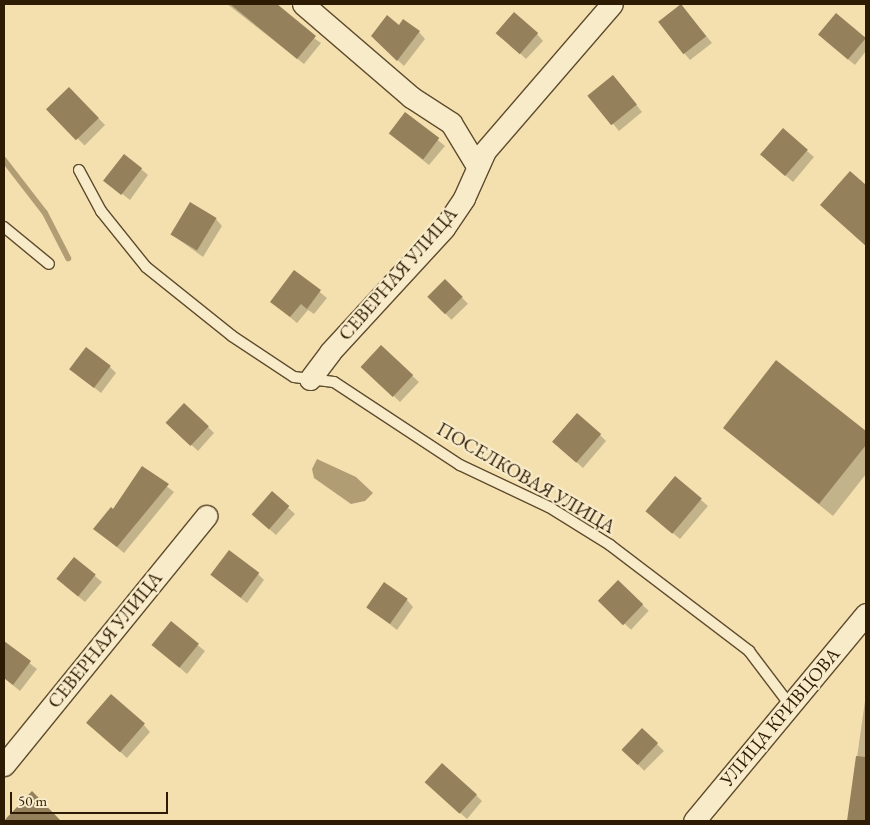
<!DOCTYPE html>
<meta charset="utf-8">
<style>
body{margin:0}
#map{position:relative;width:870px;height:825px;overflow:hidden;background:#f4e0ae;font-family:"EB Garamond",serif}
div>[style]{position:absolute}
.water>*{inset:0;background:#b09d74}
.shadow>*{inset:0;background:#0003;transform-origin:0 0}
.stream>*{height:6px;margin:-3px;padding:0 3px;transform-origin:3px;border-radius:3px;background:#b09d74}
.building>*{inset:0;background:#94815c;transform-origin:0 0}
.roads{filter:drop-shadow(1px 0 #5f4c2e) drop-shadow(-1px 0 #5f4c2e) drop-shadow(0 1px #5f4c2e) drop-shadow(0 -1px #5f4c2e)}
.lane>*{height:10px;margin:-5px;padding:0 5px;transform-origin:5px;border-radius:5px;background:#f8ebca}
.street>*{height:21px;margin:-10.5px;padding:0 10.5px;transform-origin:10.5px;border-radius:10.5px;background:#f8ebca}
span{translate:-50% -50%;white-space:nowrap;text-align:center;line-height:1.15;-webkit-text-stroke:4.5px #f8ebca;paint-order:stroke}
.street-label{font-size:19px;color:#2d1b04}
.frame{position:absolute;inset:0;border:5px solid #2d1b04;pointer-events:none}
.scale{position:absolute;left:10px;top:792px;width:158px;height:22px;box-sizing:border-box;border:2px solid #2d1b04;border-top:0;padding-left:6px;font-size:15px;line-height:18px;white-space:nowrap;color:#2d1b04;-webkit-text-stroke:4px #f8ebca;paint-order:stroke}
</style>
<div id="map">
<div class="water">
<i style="clip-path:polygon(317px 459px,356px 477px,373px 493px,365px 501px,351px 504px,314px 478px,312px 469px)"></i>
</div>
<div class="shadow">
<i style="clip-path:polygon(227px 4px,265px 4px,321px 43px,304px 64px)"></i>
<i style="clip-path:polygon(681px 5px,712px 43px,690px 60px,684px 53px)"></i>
<i style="clip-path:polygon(836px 14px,866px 40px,866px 51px,855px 65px,826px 41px)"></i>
<i style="clip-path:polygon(399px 27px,419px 32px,425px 39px,404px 66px,372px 36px)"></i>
<i style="clip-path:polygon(537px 34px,543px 41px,526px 59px,504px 38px)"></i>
<i style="clip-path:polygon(619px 83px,642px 112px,619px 131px,589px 95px)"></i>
<i style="left:69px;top:89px;width:51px;height:29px;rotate:45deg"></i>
<i style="clip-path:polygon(405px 113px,445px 146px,429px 165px,396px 139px)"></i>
<i style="clip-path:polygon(807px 151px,814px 157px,793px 182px,769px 161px)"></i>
<i style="clip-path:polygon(141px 169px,148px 175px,130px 200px,106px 181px)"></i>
<i style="clip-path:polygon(850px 172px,866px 187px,866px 246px,834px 217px)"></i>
<i style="clip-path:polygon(216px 219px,222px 226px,203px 257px,171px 234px)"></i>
<i style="clip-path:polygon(295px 272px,327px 298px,314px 314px,308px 310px,297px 323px,272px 302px)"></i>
<i style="left:445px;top:280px;width:33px;height:23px;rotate:46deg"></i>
<i style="clip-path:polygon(381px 347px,419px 382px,400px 402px,369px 373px)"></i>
<i style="clip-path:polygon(777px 362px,866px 432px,866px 474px,833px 516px,724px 428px)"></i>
<i style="clip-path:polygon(110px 367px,116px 373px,101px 393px,71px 369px)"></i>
<i style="clip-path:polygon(168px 423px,208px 427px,214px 433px,198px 451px)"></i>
<i style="clip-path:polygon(600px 435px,606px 441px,583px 468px,561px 448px)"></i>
<i style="clip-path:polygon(142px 467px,174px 492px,124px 553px,102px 535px,113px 510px)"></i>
<i style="clip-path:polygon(272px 493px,295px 514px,276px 535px,259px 520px)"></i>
<i style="clip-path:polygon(701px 500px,708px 506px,680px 539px,654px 517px)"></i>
<i style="clip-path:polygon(258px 574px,264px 580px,247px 603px,218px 580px)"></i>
<i style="clip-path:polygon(95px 576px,102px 582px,85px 602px,64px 585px)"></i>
<i style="left:618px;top:582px;width:42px;height:26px;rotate:43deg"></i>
<i style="clip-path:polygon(407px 600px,413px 607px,397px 630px,368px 607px)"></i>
<i style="clip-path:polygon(171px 623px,205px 651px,187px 674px,160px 651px)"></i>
<i style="clip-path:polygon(5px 644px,37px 669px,20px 691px,4px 678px)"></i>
<i style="clip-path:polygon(866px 694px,866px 821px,848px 821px)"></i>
<i style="clip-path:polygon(144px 725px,150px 732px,127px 758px,94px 728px)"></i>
<i style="left:642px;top:729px;width:31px;height:28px;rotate:45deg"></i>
<i style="clip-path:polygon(433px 789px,476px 795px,482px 801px,467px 819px)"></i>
<i style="clip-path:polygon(32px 793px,59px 821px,9px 821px,6px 818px)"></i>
</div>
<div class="stream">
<i style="left:4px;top:160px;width:67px;rotate:52.3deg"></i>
<i style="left:45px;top:213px;width:51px;rotate:62.9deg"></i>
</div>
<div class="building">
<i style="clip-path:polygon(230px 4px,277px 4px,316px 36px,297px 59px)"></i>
<i style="left:681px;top:4px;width:41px;height:29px;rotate:52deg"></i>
<i style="left:514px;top:12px;width:32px;height:28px;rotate:41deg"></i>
<i style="left:836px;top:13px;width:39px;height:28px;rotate:40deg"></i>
<i style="clip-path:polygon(387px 15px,399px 25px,403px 19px,420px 31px,397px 61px,371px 36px)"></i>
<i style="left:613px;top:75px;width:38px;height:33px;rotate:51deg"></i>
<i style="left:69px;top:87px;width:43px;height:32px;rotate:46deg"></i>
<i style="left:405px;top:112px;width:43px;height:27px;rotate:37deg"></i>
<i style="left:783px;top:128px;width:33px;height:35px;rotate:41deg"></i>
<i style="left:124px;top:154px;width:23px;height:34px;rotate:38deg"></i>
<i style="clip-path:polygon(850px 171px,866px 185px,866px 246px,820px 205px)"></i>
<i style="left:190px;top:202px;width:31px;height:38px;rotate:31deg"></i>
<i style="clip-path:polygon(294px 270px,321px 290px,307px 309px,301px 304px,290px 317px,270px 302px)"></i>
<i style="left:445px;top:279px;width:25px;height:25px;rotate:45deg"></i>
<i style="left:381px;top:345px;width:44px;height:30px;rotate:43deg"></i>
<i style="left:86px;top:347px;width:31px;height:28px;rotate:37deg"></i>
<i style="clip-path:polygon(776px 360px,866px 431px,866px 445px,819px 504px,723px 428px)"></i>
<i style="left:184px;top:403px;width:34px;height:27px;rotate:43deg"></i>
<i style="left:577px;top:413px;width:32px;height:38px;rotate:41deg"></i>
<i style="clip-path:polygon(142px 466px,169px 484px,117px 547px,93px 529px,111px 507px,113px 509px)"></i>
<i style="left:675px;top:476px;width:35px;height:46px;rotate:40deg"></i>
<i style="left:272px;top:491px;width:23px;height:31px;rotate:41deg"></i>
<i style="left:229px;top:550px;width:38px;height:31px;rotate:37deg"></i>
<i style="left:74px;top:557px;width:28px;height:28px;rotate:39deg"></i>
<i style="left:618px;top:580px;width:35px;height:29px;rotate:44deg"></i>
<i style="left:384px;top:582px;width:29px;height:31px;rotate:35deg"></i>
<i style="left:171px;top:621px;width:36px;height:31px;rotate:39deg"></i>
<i style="clip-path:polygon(4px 641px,31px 661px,13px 685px,4px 678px)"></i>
<i style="left:111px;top:694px;width:45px;height:38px;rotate:41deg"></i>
<i style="left:642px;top:728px;width:22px;height:30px;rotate:43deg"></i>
<i style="clip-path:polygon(856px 756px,866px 757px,866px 821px,847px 821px)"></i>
<i style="left:442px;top:763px;width:47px;height:26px;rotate:42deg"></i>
<i style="clip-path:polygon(32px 791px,61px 821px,4px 821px)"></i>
</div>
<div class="roads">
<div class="lane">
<i style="left:79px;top:170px;width:47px;rotate:61.8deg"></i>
<i style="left:101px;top:211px;width:72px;rotate:51.2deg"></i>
<i style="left:146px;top:267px;width:110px;rotate:38.7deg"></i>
<i style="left:232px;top:336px;width:74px;rotate:33.5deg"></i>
<i style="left:294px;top:377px;width:40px;rotate:7.1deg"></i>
<i style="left:334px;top:382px;width:151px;rotate:33.4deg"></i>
<i style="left:460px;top:465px;width:98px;rotate:25.3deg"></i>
<i style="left:549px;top:507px;width:72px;rotate:31.9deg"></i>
<i style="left:610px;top:545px;width:175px;rotate:37.3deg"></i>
<i style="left:749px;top:651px;width:68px;rotate:52.8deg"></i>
<i style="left:4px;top:227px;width:58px;rotate:39.4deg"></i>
</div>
<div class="street">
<i style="left:303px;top:4px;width:143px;rotate:40.7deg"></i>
<i style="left:411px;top:97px;width:48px;rotate:33deg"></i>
<i style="left:451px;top:123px;width:50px;rotate:58.8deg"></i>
<i style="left:310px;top:379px;width:34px;rotate:-53deg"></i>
<i style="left:330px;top:352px;width:168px;rotate:-47.4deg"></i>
<i style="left:444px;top:228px;width:36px;rotate:-56deg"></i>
<i style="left:464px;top:198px;width:51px;rotate:-65.9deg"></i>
<i style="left:485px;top:151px;width:194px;rotate:-49.2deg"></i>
<i style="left:4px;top:765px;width:321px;rotate:-50.9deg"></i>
<i style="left:694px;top:821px;width:269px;rotate:-50.3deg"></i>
</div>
</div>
<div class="street-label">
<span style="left:398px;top:274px;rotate:-49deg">СЕВЕРНАЯ УЛИЦА</span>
<span style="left:526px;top:478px;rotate:30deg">ПОСЕЛКОВАЯ УЛИЦА</span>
<span style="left:105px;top:640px;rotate:-51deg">СЕВЕРНАЯ УЛИЦА</span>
<span style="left:780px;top:717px;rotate:-50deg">УЛИЦА КРИВЦОВА</span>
</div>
<div class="frame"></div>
<div class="scale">50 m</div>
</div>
